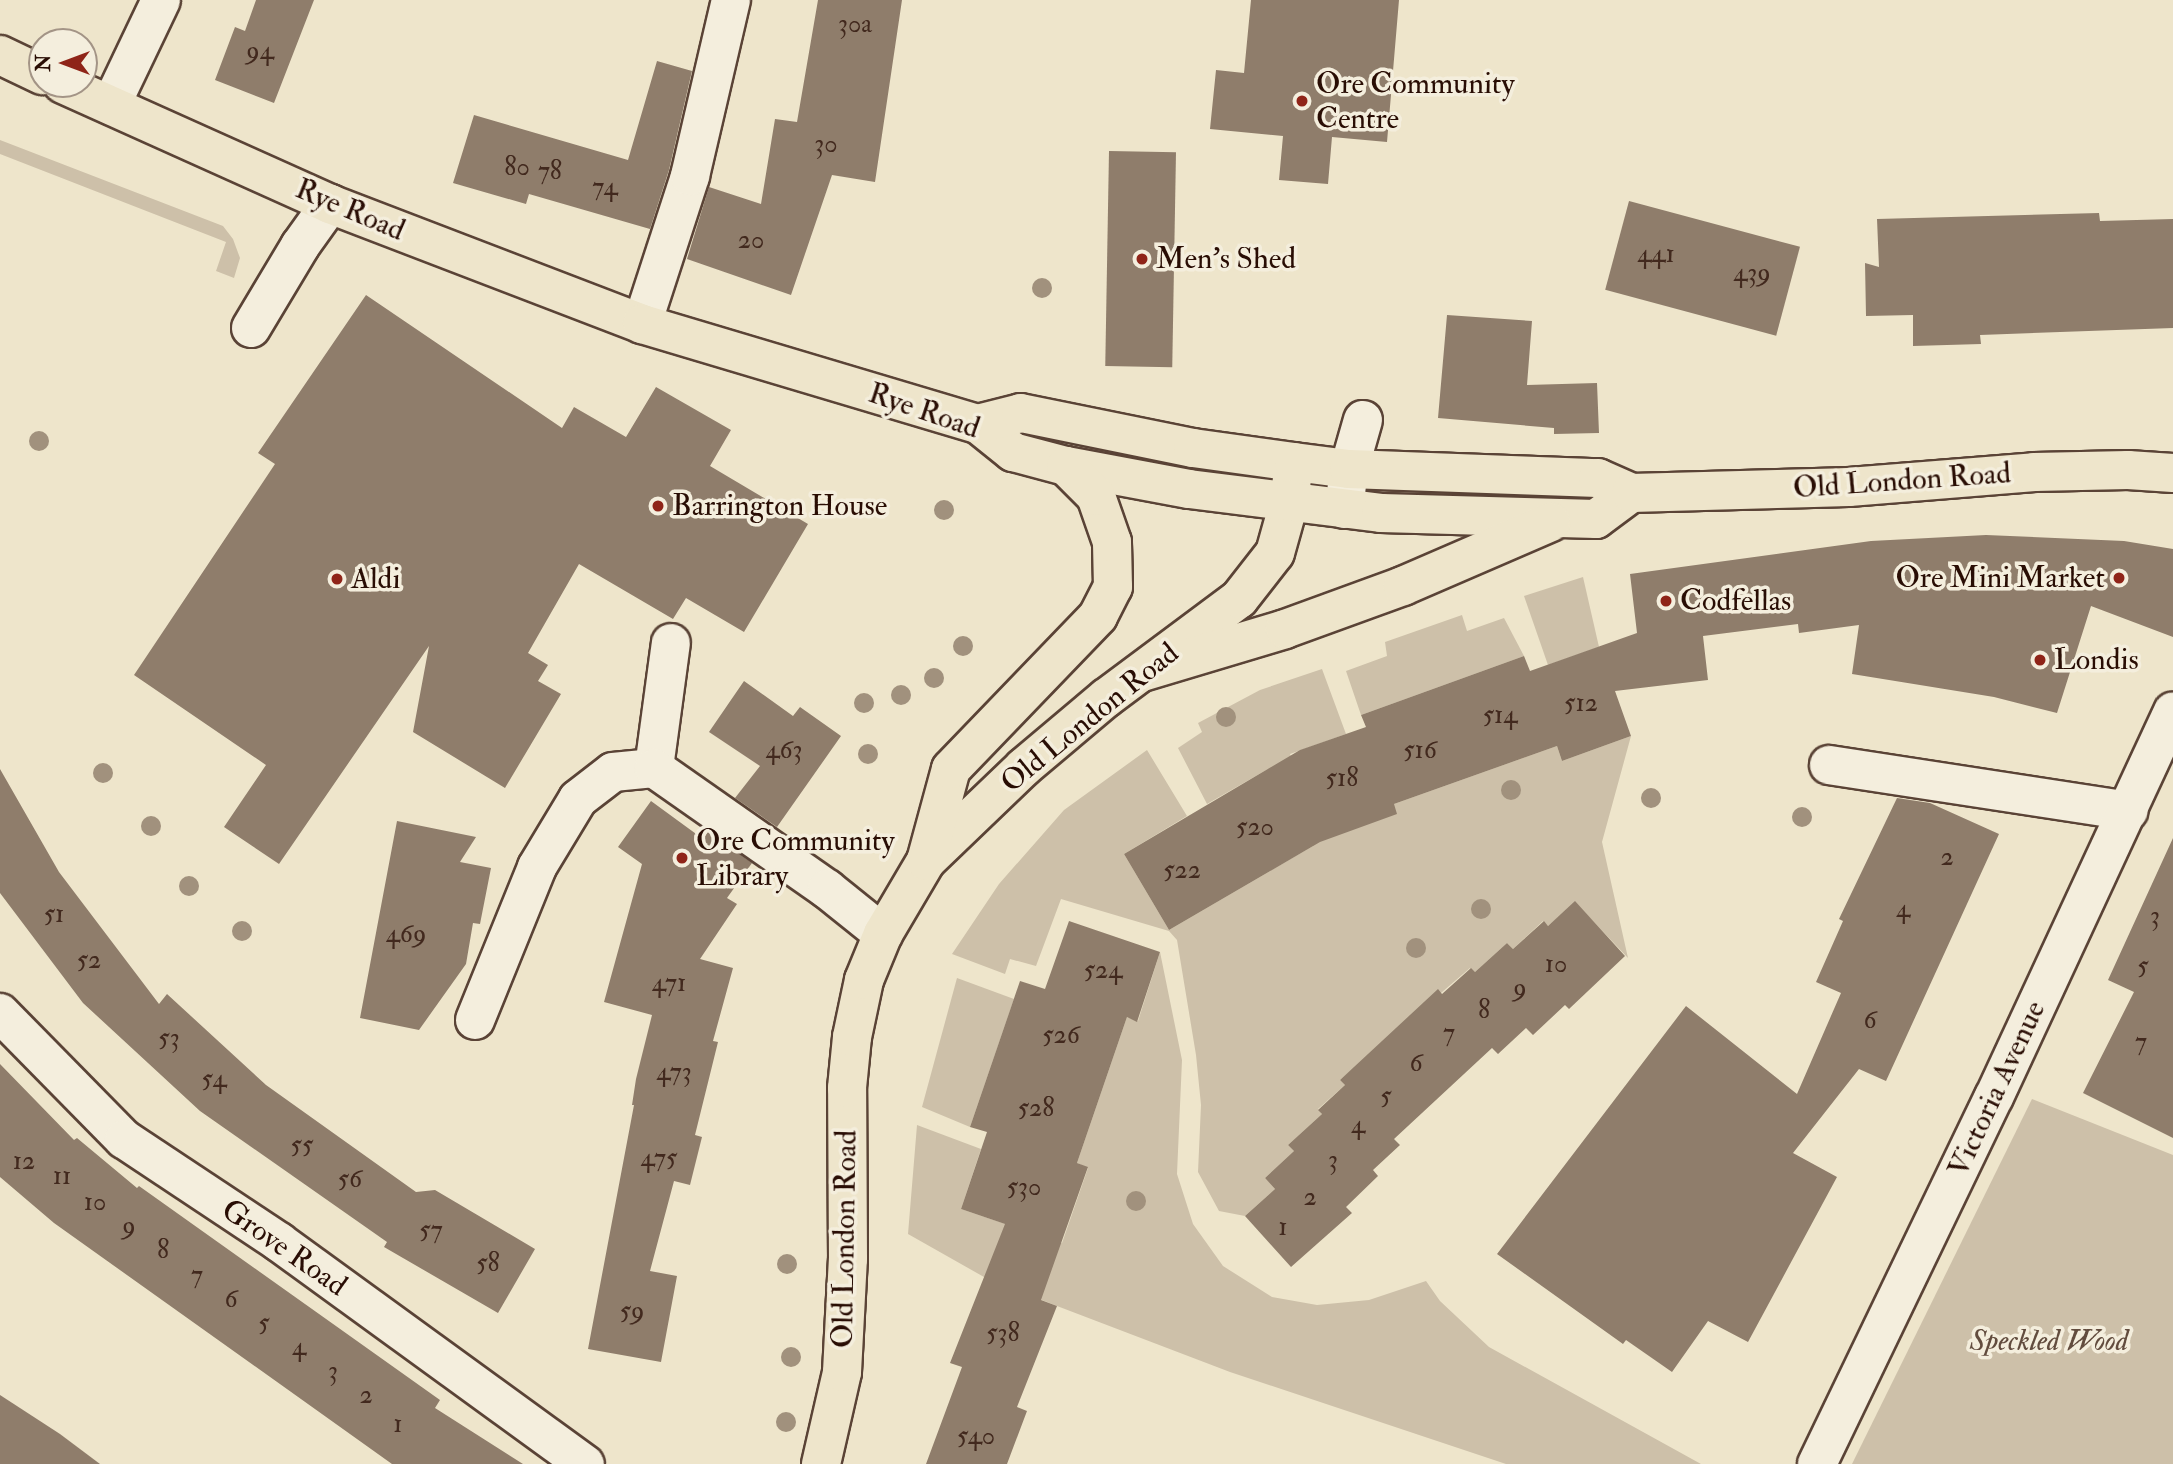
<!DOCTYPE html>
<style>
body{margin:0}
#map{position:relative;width:2173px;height:1464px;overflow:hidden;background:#eee5cb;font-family:"IM FELL Double Pica",serif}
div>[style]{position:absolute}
.green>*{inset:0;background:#cdc0a9}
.building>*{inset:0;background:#8f7d6b;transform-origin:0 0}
.roads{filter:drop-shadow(2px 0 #5a4336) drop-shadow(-2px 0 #5a4336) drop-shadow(0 2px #5a4336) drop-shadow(0 -2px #5a4336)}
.minor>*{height:38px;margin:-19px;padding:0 19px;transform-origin:19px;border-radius:19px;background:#f4eedd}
.major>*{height:38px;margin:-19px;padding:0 19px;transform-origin:19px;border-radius:19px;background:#eee5cb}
.highway>*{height:38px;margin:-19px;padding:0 19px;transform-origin:19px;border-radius:19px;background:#eee5cb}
.trees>*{width:20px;height:20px;margin:-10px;border-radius:50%;background:#a1917d}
.dots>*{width:19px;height:19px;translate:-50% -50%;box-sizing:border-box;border:4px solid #f4eedd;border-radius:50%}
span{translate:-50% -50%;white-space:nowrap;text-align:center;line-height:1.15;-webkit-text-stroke:7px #f4eedd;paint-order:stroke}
.number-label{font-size:26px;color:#42291e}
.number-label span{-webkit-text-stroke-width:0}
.poi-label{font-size:30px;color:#290d04}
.left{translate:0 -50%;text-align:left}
.right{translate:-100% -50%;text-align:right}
.street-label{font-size:30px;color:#290d04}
.park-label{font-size:30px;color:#624c3e;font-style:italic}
.north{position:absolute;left:28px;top:28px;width:70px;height:70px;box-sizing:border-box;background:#f4eedd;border:2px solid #a39486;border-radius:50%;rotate:270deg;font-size:19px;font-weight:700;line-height:28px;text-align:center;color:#290d04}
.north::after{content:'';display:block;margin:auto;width:24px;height:32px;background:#8f2418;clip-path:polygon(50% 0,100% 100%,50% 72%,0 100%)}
</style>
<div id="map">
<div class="green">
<i style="clip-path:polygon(0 140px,223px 226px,233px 239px,240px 258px,234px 278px,216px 271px,226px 242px,0 154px)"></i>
<i style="clip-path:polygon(1583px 577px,1599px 647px,1548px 665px,1524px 596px)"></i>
<i style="clip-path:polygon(1462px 615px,1467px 631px,1504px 618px,1524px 656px,1361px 715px,1346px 671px,1387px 656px,1385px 642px)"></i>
<i style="clip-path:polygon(1322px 669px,1346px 734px,1290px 754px,1321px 841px,1394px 804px,1557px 746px,1562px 761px,1631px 736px,1602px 842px,1628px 958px,1575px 902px,1548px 926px,1543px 921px,1513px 949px,1507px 943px,1475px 972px,1470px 968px,1340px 1080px,1345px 1085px,1318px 1109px,1322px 1114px,1288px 1145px,1294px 1151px,1265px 1178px,1275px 1189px,1245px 1216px,1219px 1211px,1198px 1172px,1201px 1105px,1196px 1055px,1177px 940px,1169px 931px,1061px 899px,1036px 966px,1010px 959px,1005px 974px,952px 954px,999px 884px,1064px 810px,1147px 750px,1187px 816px,1124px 854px,1169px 930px,1313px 846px,1268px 769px,1207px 804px,1178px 748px,1202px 732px,1198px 723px,1260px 690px)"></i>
<i style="clip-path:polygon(1160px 952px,1182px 1060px,1177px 1174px,1193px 1224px,1223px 1266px,1272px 1297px,1317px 1305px,1369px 1300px,1426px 1281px,1440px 1301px,1489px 1347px,1701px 1464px,1506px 1464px,1230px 1372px,1057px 1306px,984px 1277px,908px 1234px,917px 1125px,981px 1149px,961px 1209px,1062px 1243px,1088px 1168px,1077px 1163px,1127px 1017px,1138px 1021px)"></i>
<i style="clip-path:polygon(957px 978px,1014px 999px,970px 1127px,922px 1107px)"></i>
<i style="clip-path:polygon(2032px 1099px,2173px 1155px,2173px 1464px,1852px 1464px)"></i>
</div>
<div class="building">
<i style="clip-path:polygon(256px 0,314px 0,274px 103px,215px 80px,235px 27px,245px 31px)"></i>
<i style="clip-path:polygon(818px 0,902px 0,875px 182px,832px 175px,791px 295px,687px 259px,709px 187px,761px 204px,775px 119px,797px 122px)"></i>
<i style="clip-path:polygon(1251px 0,1399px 0,1387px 142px,1332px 137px,1328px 184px,1279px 180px,1283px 136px,1210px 129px,1216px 70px,1244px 73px)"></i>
<i style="clip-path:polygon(657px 61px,692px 71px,669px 170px,650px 229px,529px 194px,526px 204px,453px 183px,474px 115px,628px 160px)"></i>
<i style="left:1109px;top:151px;width:67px;height:215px;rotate:1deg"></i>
<i style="left:1629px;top:201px;width:177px;height:92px;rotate:15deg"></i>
<i style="clip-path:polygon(2099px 213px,2100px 221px,2173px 219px,2173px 328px,1980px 335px,1981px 344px,1913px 346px,1913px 315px,1866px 316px,1865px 263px,1879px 267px,1877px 219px)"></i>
<i style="clip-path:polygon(366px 295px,562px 428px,574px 407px,626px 437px,656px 387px,731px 430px,710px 466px,808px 524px,744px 632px,686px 598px,673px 619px,579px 564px,528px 653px,548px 665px,538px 681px,561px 694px,505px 788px,413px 732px,429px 646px,279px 864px,224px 827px,266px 765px,134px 675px,275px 464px,258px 453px)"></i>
<i style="clip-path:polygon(1447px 315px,1532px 321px,1527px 385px,1597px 383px,1599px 433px,1554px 434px,1554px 428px,1438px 418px)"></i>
<i style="clip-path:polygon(1986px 535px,2124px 541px,2173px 549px,2173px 637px,2091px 606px,2057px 713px,1994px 697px,1852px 674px,1859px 625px,1799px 633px,1798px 624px,1703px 636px,1708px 680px,1615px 691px,1631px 736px,1562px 761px,1557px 746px,1394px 804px,1397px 814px,1320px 842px,1169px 930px,1124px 854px,1300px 750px,1366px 727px,1361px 715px,1524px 656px,1530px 671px,1637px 633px,1630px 574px,1871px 541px)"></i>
<i style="clip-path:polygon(744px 681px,793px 716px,800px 707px,841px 736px,777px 827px,735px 798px,760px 766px,709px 732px)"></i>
<i style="clip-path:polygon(0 769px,59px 872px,159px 1004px,167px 994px,266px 1085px,416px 1192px,435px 1190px,535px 1249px,498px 1313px,384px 1247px,387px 1242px,200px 1111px,83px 1003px,0 893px)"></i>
<i style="clip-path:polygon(1897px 798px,1930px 803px,1999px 834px,1886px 1081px,1859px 1069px,1793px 1153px,1837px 1177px,1748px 1342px,1708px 1321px,1672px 1372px,1626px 1340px,1623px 1344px,1497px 1254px,1686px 1006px,1797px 1094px,1841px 993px,1816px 982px,1843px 921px,1839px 919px)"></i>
<i style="clip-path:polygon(651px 801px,703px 839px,708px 832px,752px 863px,727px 898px,737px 904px,700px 959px,733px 968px,713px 1041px,718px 1042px,695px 1135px,702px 1137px,690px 1185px,674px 1181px,650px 1271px,677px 1276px,661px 1362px,588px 1349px,634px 1105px,632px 1105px,636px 1079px,652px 1015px,604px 1002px,642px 864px,618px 847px)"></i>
<i style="clip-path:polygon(397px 821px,476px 837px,460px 862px,491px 868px,480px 924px,473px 923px,466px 964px,419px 1030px,360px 1018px)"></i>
<i style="clip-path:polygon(2173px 838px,2173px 1138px,2083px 1093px,2134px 992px,2108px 980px)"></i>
<i style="clip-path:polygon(1575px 901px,1625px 956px,1569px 1009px,1565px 1005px,1533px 1035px,1526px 1028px,1498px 1054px,1492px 1048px,1394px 1139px,1400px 1145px,1373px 1170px,1378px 1176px,1346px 1207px,1352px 1213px,1291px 1267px,1245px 1216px,1275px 1189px,1265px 1178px,1294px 1151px,1288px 1145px,1322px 1114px,1318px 1110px,1345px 1085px,1340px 1080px,1438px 989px,1442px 994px,1471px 968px,1475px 972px,1507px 943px,1513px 949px,1544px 921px,1548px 926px)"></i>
<i style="clip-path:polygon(1069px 921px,1160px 952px,1137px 1022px,1127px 1017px,1077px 1163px,1088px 1167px,1041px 1300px,1057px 1306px,1017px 1407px,1027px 1411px,1007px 1464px,926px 1464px,962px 1367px,950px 1363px,1005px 1224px,961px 1209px,987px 1132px,970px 1127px,1020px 981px,1045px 989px)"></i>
<i style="clip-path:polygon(0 1064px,74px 1140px,77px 1138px,137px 1188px,139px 1186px,440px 1400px,435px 1408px,523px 1464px,392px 1464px,54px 1223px,0 1177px)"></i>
<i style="clip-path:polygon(0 1395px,60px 1434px,100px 1464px,0 1464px)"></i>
</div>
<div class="roads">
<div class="minor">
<i style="left:111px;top:105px;width:116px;rotate:-64.5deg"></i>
<i style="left:642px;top:324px;width:156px;rotate:-72deg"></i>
<i style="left:690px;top:176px;width:181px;rotate:-76.9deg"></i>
<i style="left:251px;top:328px;width:96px;rotate:-59.1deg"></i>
<i style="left:300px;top:246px;width:52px;rotate:-54.5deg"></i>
<i style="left:1344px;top:509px;width:40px;rotate:-82.9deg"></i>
<i style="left:1349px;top:469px;width:51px;rotate:-74.1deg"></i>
<i style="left:1829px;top:765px;width:303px;rotate:8.7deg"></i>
<i style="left:654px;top:768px;width:126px;rotate:-82.3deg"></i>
<i style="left:0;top:1013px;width:177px;rotate:45.5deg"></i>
<i style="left:124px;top:1139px;width:186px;rotate:33.6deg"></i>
<i style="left:279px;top:1242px;width:378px;rotate:36deg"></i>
<i style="left:475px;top:1020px;width:165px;rotate:-67.9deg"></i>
<i style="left:537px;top:867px;width:79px;rotate:-58.9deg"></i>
<i style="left:578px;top:799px;width:44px;rotate:-37.6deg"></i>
<i style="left:613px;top:772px;width:41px;rotate:-5.6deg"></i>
<i style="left:654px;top:768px;width:211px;rotate:35deg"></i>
<i style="left:827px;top:889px;width:72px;rotate:38.8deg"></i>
<i style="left:1817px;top:1464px;width:407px;rotate:-64.3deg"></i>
<i style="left:1994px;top:1097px;width:425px;rotate:-65.1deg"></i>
</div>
<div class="major">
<i style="left:821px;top:1464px;width:94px;rotate:-77.1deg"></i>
<i style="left:842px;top:1372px;width:113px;rotate:-87deg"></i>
<i style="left:848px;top:1259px;width:171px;rotate:-90.3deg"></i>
<i style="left:847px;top:1088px;width:51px;rotate:-84.4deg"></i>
<i style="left:852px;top:1037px;width:58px;rotate:-78.1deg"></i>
<i style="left:864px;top:980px;width:50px;rotate:-67.6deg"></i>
<i style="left:883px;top:934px;width:85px;rotate:-59.5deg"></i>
<i style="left:926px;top:861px;width:136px;rotate:-43.8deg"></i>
<i style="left:1024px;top:767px;width:107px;rotate:-40.1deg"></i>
<i style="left:1106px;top:698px;width:166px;rotate:-36.7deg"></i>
<i style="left:1239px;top:599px;width:58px;rotate:-52deg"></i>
<i style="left:1275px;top:553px;width:52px;rotate:-74.4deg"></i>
<i style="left:1289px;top:503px;width:35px;rotate:-83deg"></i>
</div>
<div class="highway">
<i style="left:0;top:55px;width:47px;rotate:25.5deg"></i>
<i style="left:63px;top:84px;width:293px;rotate:24.2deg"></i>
<i style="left:330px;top:204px;width:334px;rotate:21deg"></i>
<i style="left:642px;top:324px;width:351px;rotate:16.6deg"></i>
<i style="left:978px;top:424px;width:45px;rotate:38.7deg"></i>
<i style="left:1013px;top:452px;width:55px;rotate:14.8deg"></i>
<i style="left:1066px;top:466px;width:125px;rotate:10.6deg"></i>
<i style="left:1189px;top:489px;width:193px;rotate:7.1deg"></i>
<i style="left:1381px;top:513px;width:215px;rotate:1.6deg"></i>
<i style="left:1596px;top:519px;width:44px;rotate:-36.6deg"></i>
<i style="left:978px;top:424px;width:44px;rotate:-14.3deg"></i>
<i style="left:1021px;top:413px;width:176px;rotate:11.5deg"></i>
<i style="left:1193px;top:448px;width:102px;rotate:7.9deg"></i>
<i style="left:1294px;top:462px;width:55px;rotate:7.3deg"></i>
<i style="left:1349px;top:469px;width:249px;rotate:2.1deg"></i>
<i style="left:1598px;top:478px;width:36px;rotate:24deg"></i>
<i style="left:1631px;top:493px;width:218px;rotate:-1.6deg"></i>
<i style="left:1849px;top:487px;width:186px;rotate:-4.6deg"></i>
<i style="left:2034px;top:472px;width:94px;rotate:-1.2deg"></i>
<i style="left:2128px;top:470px;width:45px;rotate:3.8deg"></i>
<i style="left:1142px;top:672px;width:149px;rotate:-16.7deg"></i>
<i style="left:1285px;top:629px;width:126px;rotate:-20deg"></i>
<i style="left:1403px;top:586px;width:161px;rotate:-23.4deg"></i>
<i style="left:926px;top:861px;width:95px;rotate:-74.8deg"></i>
<i style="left:951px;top:769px;width:212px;rotate:-46.1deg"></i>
<i style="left:1098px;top:616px;width:33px;rotate:-63deg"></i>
<i style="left:1113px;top:587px;width:45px;rotate:-91.3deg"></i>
<i style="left:1112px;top:542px;width:49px;rotate:-109.2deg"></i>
<i style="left:1096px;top:496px;width:42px;rotate:-135deg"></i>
</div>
</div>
<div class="trees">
<i style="left:1042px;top:288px"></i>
<i style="left:39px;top:441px"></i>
<i style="left:944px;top:510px"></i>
<i style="left:963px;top:646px"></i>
<i style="left:934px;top:678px"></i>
<i style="left:901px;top:695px"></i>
<i style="left:864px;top:703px"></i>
<i style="left:1226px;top:717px"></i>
<i style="left:868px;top:754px"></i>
<i style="left:103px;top:773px"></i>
<i style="left:1511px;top:790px"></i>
<i style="left:1651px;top:798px"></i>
<i style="left:1802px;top:817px"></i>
<i style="left:151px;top:826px"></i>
<i style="left:189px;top:886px"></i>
<i style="left:1481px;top:909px"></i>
<i style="left:242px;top:931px"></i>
<i style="left:1416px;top:948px"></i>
<i style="left:1136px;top:1201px"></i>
<i style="left:787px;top:1264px"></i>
<i style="left:791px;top:1357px"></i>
<i style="left:786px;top:1422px"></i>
</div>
<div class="dots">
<i style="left:1302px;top:101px;background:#8f2418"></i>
<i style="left:1142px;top:259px;background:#8f2418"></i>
<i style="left:658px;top:506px;background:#8f2418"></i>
<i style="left:2119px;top:578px;background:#8f2418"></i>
<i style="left:337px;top:579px;background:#8f2418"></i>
<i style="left:1666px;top:601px;background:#8f2418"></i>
<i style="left:2040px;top:660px;background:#8f2418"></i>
<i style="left:682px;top:858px;background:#8f2418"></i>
</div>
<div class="number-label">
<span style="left:855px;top:25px">30a</span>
<span style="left:260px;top:52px">94</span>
<span style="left:826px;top:145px">30</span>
<span style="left:517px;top:168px">80</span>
<span style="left:550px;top:172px">78</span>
<span style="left:605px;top:188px">74</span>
<span style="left:751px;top:241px">20</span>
<span style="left:1656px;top:255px">441</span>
<span style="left:1752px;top:274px">439</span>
<span style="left:1581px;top:704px">512</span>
<span style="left:1500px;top:716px">514</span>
<span style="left:784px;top:751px">463</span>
<span style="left:1420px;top:751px">516</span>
<span style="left:1342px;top:779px">518</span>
<span style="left:1255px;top:828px">520</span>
<span style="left:1947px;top:858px">2</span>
<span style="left:1182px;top:871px">522</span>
<span style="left:1903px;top:910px">4</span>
<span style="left:54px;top:915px">51</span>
<span style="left:2155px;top:917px">3</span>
<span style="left:406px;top:935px">469</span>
<span style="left:89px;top:961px">52</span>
<span style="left:1556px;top:965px">10</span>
<span style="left:2143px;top:967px">5</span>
<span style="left:1103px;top:971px">524</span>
<span style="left:669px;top:984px">471</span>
<span style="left:1520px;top:989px">9</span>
<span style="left:1484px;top:1011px">8</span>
<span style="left:1870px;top:1021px">6</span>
<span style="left:1449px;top:1034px">7</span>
<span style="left:1061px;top:1036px">526</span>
<span style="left:169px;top:1039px">53</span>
<span style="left:2141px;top:1043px">7</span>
<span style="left:1416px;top:1064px">6</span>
<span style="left:674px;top:1073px">473</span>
<span style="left:214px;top:1080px">54</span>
<span style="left:1386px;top:1097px">5</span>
<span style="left:1036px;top:1109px">528</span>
<span style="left:1358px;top:1126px">4</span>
<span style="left:302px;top:1146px">55</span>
<span style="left:659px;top:1159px">475</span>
<span style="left:1333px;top:1161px">3</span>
<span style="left:24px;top:1162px">12</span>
<span style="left:62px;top:1177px">11</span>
<span style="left:350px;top:1180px">56</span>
<span style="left:1024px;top:1188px">530</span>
<span style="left:1310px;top:1198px">2</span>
<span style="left:95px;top:1203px">10</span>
<span style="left:129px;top:1227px">9</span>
<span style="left:1283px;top:1228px">1</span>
<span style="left:431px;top:1231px">57</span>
<span style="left:163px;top:1251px">8</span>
<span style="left:488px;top:1264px">58</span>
<span style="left:197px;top:1276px">7</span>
<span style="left:231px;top:1300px">6</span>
<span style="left:632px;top:1312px">59</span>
<span style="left:264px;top:1324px">5</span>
<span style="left:1003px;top:1334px">538</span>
<span style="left:299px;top:1348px">4</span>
<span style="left:333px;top:1372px">3</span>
<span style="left:366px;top:1396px">2</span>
<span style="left:398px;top:1425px">1</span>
<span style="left:976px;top:1437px">540</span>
</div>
<div class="poi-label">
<span class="left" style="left:1316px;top:101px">Ore Community<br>Centre</span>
<span class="left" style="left:1156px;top:259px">Men's Shed</span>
<span class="left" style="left:672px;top:506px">Barrington House</span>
<span class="right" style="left:2105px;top:578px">Ore Mini Market</span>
<span class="left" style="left:351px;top:579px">Aldi</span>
<span class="left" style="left:1680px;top:601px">Codfellas</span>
<span class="left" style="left:2054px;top:660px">Londis</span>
<span class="left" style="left:696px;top:858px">Ore Community<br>Library</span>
</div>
<div class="street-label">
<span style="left:350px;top:210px;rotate:23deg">Rye Road</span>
<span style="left:924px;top:411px;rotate:19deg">Rye Road</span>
<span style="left:1902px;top:481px;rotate:-4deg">Old London Road</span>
<span style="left:1090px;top:718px;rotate:-39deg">Old London Road</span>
<span style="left:1997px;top:1089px;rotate:-65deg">Victoria Avenue</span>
<span style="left:845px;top:1239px;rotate:-89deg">Old London Road</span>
<span style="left:284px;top:1248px;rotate:35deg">Grove Road</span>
</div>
<div class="park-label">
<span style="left:2049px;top:1341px">Speckled Wood</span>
</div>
<div class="north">N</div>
</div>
